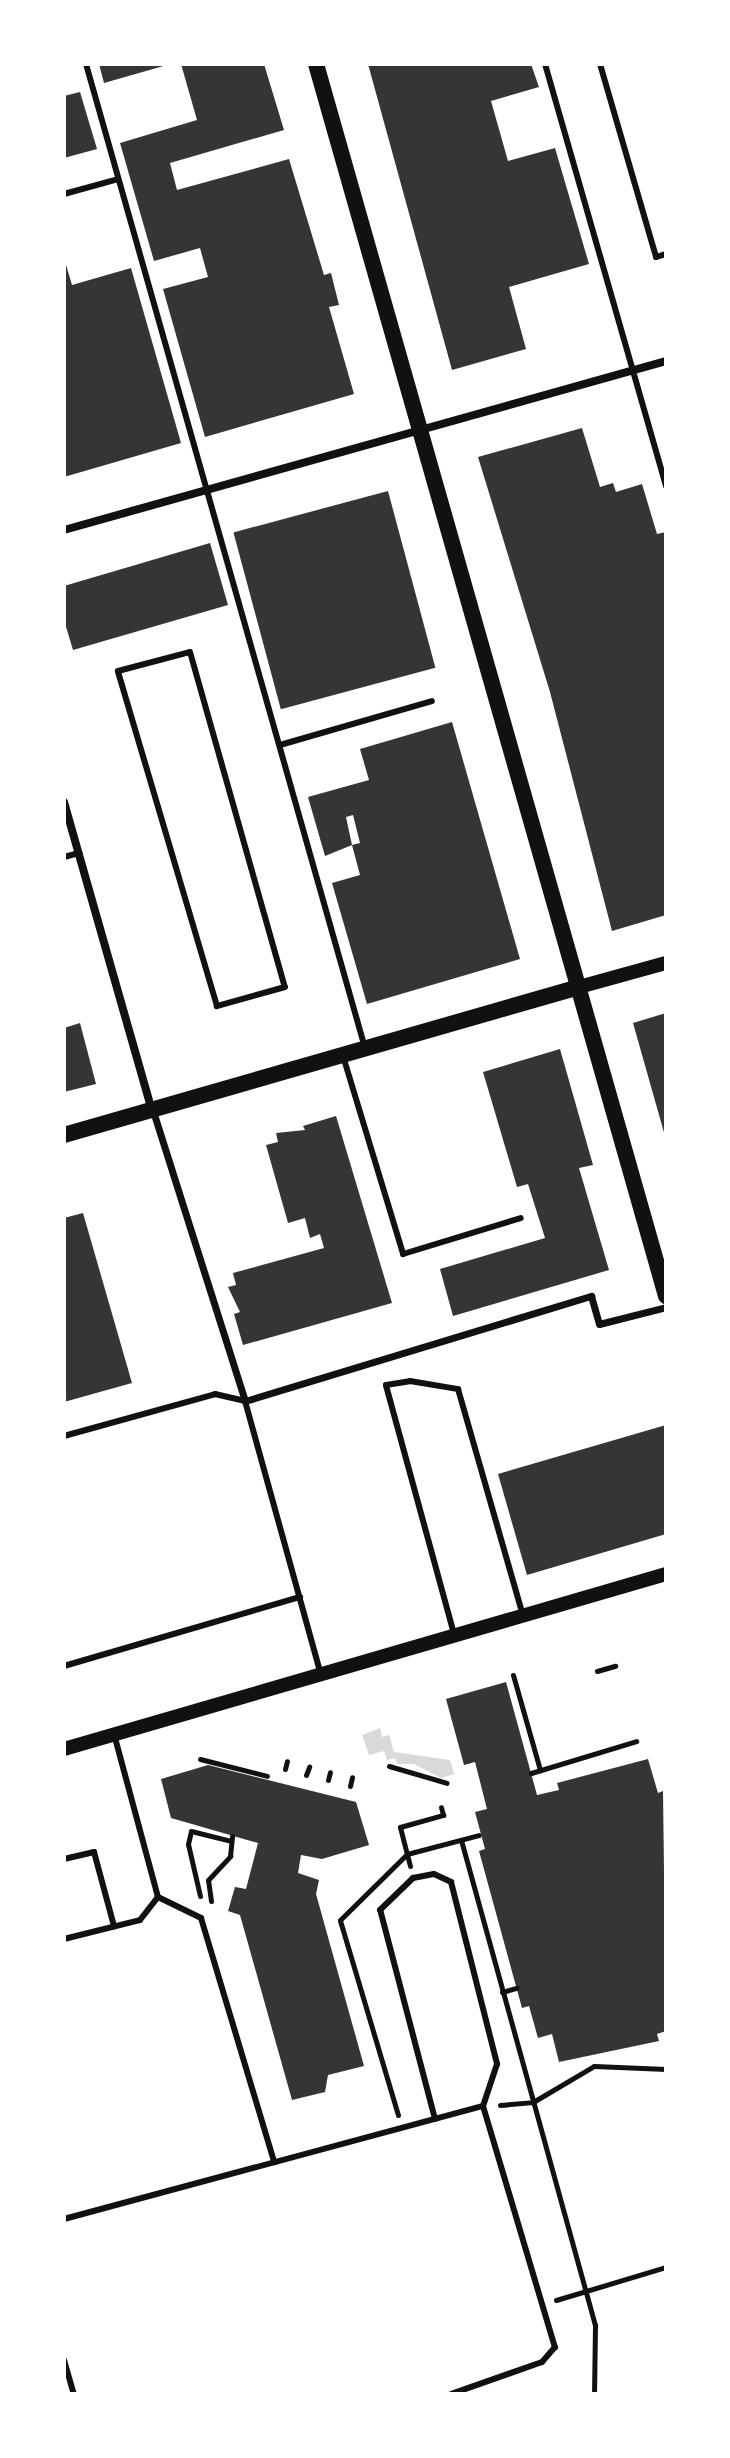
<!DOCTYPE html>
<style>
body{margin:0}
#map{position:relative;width:730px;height:2458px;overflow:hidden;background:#fff;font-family:"Alegreya Sans",sans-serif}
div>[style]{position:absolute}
.water>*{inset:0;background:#d9d9d9}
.building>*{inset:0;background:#353535;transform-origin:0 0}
.path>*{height:5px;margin:-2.5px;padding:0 2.5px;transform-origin:2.5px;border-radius:2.5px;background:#111}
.service>*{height:6px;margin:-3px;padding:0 3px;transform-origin:3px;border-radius:3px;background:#111}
.pedestrian>*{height:7px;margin:-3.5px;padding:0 3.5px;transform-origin:3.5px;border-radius:3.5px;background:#111}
.minor>*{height:8px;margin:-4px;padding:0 4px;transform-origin:4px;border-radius:4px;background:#111}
.tertiary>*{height:14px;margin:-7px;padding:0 7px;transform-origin:7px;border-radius:7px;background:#111}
.secondary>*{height:16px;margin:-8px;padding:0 8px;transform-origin:8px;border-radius:8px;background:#111}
span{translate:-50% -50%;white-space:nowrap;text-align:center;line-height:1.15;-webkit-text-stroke:8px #fff;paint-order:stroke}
.frame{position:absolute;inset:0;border:66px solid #fff;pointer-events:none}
</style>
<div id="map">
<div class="water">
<i style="clip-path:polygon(380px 1728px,382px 1737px,389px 1735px,394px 1752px,450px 1760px,454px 1774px,441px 1778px,414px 1764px,397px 1764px,395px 1758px,387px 1760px,384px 1751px,369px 1755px,362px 1735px)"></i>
</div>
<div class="building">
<i style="clip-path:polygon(99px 64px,167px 64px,167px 65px,104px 83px)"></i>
<i style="clip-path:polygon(181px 64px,264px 64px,284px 130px,170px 163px,177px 190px,289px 159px,324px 275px,331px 273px,339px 305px,329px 307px,354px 394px,205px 437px,163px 289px,208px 277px,200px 248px,154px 261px,120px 143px,197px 120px)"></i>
<i style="clip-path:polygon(368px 64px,531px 64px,539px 87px,491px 101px,508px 161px,555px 148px,589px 264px,509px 287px,526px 349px,452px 370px)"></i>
<i style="clip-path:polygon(80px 92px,97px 149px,64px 158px,64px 96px)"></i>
<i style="clip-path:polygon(64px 258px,72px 285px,131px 268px,181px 443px,64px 477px)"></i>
<i style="clip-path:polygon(582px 428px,600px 487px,613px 483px,616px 492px,642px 484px,657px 534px,666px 532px,666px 915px,612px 931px,550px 692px,478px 457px)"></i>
<i style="left:388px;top:491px;width:183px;height:160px;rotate:75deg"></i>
<i style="clip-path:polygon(210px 543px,228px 605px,73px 650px,64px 620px,64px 586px)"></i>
<i style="clip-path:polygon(452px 722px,520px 959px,367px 1004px,332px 883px,360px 875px,352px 845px,360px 843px,353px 815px,346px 817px,352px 845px,325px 856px,308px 797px,369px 780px,360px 749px)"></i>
<i style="clip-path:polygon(666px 1013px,666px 1136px,665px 1136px,633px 1023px)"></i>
<i style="clip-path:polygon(80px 1023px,96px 1084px,64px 1092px,64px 1028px)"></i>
<i style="clip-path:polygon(560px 1049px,593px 1165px,579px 1168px,609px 1270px,453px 1316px,440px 1269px,545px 1238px,528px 1184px,517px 1187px,483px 1072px)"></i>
<i style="clip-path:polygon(336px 1116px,392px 1303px,243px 1345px,234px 1314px,240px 1312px,228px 1287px,236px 1285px,233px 1273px,324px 1248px,320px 1234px,310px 1238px,305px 1218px,288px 1223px,266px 1145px,278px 1142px,276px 1133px,305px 1130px,303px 1126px)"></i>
<i style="clip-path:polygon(83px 1213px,132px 1383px,64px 1402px,64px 1218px)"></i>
<i style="clip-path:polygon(666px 1425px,666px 1534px,527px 1575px,498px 1474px)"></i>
<i style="clip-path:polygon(506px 1682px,537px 1795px,559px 1790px,557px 1783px,648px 1759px,658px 1793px,663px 1791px,666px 2031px,657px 2034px,659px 2041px,559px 2062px,552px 2034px,538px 2038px,529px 2006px,522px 2008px,479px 1851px,485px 1849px,475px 1812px,487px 1809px,475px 1762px,464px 1765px,446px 1699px)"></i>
<i style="clip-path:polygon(208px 1765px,356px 1802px,369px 1845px,322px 1859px,301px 1855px,298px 1873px,319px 1880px,316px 1894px,364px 2066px,328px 2075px,325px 2092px,292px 2100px,240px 1915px,228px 1911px,235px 1887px,246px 1889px,258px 1843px,171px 1818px,161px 1779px)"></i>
</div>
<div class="path">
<i style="left:597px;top:1671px;width:19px;rotate:-16deg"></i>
<i style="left:513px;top:1675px;width:99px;rotate:74.1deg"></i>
<i style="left:200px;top:1759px;width:69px;rotate:14.2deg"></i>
<i style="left:389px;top:1766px;width:60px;rotate:16.3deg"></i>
<i style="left:285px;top:1769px;width:8px;rotate:-76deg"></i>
<i style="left:531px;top:1773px;width:110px;rotate:-16.9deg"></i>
<i style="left:306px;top:1775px;width:9px;rotate:-69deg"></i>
<i style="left:328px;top:1780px;width:8px;rotate:-76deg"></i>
<i style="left:350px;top:1786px;width:9px;rotate:-77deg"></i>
<i style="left:461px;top:1840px;width:503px;rotate:74.56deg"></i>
<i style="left:595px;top:2325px;width:69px;rotate:90.8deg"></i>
<i style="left:410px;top:1866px;width:40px;rotate:-104.4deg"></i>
<i style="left:400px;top:1827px;width:45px;rotate:-15.6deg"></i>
<i style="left:443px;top:1815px;width:8px;rotate:-104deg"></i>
<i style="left:200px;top:1896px;width:53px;rotate:-103deg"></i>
<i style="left:188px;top:1844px;width:13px;rotate:-77deg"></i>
<i style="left:191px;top:1831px;width:41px;rotate:14deg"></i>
<i style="left:211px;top:1901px;width:21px;rotate:-98deg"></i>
<i style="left:208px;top:1880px;width:33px;rotate:-47deg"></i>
<i style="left:230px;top:1856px;width:20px;rotate:-84deg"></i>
<i style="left:502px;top:1992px;width:15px;rotate:-16deg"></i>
<i style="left:500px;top:2105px;width:33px;rotate:-5deg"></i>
<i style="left:533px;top:2102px;width:71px;rotate:-30.5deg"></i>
<i style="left:594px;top:2066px;width:72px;rotate:2.4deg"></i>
<i style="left:398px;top:2115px;width:203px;rotate:-106.6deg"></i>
<i style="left:340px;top:1920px;width:94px;rotate:-44.6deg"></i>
<i style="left:407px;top:1854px;width:74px;rotate:-14.8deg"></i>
<i style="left:556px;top:2300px;width:115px;rotate:-16.7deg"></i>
</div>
<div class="service">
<i style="left:86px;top:64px;width:1023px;rotate:74.17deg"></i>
<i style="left:545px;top:64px;width:439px;rotate:74deg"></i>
<i style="left:600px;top:64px;width:201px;rotate:73.8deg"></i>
<i style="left:656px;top:257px;width:10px;rotate:-17deg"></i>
<i style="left:64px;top:194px;width:56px;rotate:-15.5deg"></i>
<i style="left:190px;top:652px;width:348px;rotate:74.2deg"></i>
<i style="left:285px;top:987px;width:71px;rotate:164.4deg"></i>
<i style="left:217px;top:1006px;width:349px;rotate:-106.5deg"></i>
<i style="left:118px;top:671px;width:74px;rotate:-14.8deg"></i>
<i style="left:280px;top:745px;width:158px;rotate:-16.1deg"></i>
<i style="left:64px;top:857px;width:16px;rotate:-15deg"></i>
<i style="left:343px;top:1056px;width:207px;rotate:73.1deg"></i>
<i style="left:403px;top:1254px;width:123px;rotate:-17deg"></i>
<i style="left:64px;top:1436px;width:157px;rotate:-15.5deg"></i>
<i style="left:215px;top:1394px;width:31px;rotate:13deg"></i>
<i style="left:245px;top:1401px;width:284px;rotate:74.5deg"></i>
<i style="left:454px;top:1634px;width:258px;rotate:-105.3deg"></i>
<i style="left:386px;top:1385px;width:24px;rotate:-9deg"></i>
<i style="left:410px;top:1381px;width:49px;rotate:9.5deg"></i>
<i style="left:458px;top:1389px;width:236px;rotate:74deg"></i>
<i style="left:64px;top:1666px;width:246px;rotate:-16.3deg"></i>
<i style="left:114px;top:1734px;width:169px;rotate:74.9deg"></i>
<i style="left:64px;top:1859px;width:31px;rotate:-13deg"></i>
<i style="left:94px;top:1852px;width:77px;rotate:74.9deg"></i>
<i style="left:158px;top:1897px;width:48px;rotate:26deg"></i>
<i style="left:201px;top:1918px;width:255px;rotate:73.3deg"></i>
<i style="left:64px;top:1939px;width:78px;rotate:-14deg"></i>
<i style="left:140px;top:1920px;width:29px;rotate:-52deg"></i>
<i style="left:435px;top:2119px;width:216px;rotate:-104.7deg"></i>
<i style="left:380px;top:1910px;width:46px;rotate:-44.1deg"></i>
<i style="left:413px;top:1878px;width:21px;rotate:-11deg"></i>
<i style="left:434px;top:1874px;width:19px;rotate:25deg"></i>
<i style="left:451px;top:1882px;width:188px;rotate:75.8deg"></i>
<i style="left:497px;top:2064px;width:44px;rotate:108.4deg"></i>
<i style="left:483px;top:2106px;width:252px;rotate:73.4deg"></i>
<i style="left:555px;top:2347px;width:20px;rotate:131deg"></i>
<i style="left:542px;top:2362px;width:96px;rotate:160.6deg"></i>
<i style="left:64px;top:2219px;width:434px;rotate:-15.1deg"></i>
<i style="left:64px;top:2360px;width:35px;rotate:74deg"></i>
</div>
<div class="pedestrian">
<i style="left:153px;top:1111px;width:304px;rotate:72.4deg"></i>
<i style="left:245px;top:1401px;width:362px;rotate:-16.9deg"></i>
<i style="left:591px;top:1296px;width:29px;rotate:74deg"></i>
<i style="left:599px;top:1324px;width:69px;rotate:-14.2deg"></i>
</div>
<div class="minor">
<i style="left:64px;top:530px;width:625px;rotate:-15.68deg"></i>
<i style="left:64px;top:802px;width:321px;rotate:74.1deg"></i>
</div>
<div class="tertiary">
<i style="left:579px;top:987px;width:90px;rotate:-15.4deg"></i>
<i style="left:64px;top:1749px;width:627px;rotate:-16.21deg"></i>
</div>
<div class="secondary">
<i style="left:316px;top:64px;width:1281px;rotate:74.14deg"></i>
<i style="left:64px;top:1135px;width:536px;rotate:-16.03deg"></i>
</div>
<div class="frame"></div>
</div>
